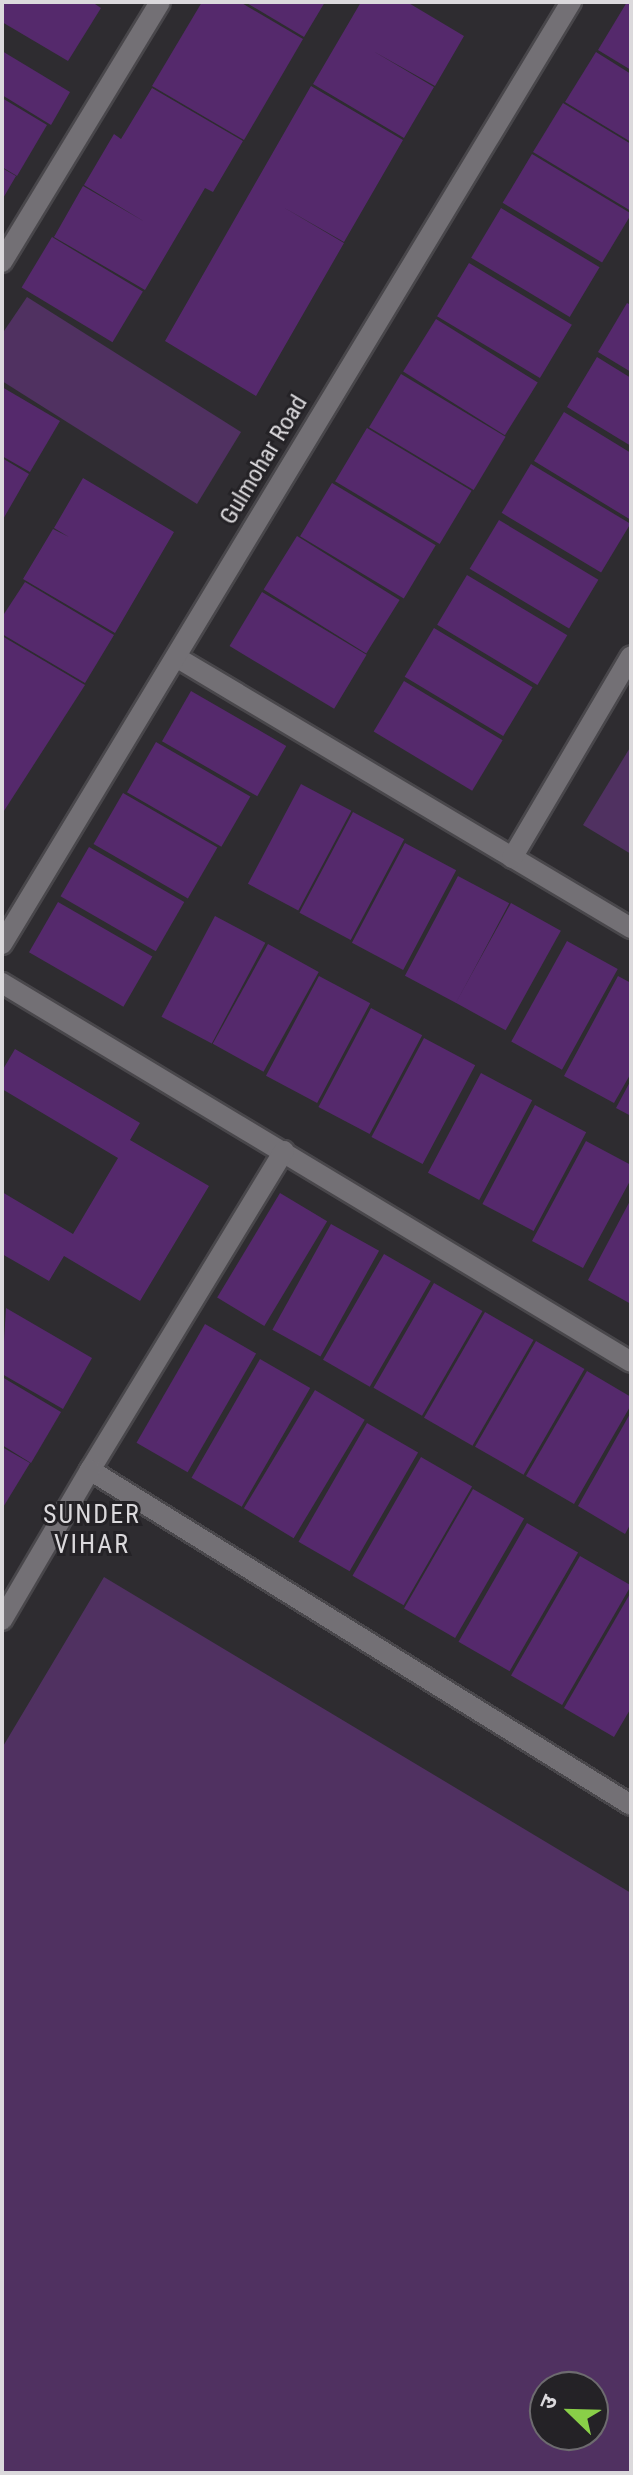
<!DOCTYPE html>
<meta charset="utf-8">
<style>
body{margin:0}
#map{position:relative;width:633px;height:2475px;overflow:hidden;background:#2e2c30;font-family:"Roboto Condensed","Noto Sans Devanagari",sans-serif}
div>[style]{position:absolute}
.green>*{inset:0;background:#503161}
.building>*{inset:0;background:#55296c;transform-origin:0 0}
.roads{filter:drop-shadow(2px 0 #49474b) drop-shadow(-2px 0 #49474b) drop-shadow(0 2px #49474b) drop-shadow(0 -2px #49474b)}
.minor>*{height:20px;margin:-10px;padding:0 10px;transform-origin:10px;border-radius:10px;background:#737075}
span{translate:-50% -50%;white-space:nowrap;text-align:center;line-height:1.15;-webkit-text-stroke:6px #242226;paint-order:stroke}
.street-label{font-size:24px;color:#dbd9dc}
.neighbourhood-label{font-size:26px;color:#dbd9dc;letter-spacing:2px}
.frame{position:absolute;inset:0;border:4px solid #dbd9dc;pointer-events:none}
.north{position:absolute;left:529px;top:2371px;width:80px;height:80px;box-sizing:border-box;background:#242226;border:2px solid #6d6b6f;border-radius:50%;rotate:293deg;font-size:22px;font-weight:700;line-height:32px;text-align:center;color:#dbd9dc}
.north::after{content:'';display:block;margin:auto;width:28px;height:36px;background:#89cf48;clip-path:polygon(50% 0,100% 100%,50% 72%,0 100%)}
</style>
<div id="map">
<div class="green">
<i style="clip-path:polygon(27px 297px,241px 432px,197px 504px,2px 381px,2px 334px)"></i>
<i style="clip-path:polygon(631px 746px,631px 854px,583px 825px)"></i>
<i style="clip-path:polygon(evenodd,104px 1577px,631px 1893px,631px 2473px,2px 2473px,2px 1748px,104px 1577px,545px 2387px,593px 2387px,593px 2435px,545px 2435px,545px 2387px)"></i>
</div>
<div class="building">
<i style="clip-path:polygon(2px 2px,92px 2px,101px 8px,68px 61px,2px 22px)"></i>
<i style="clip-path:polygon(202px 2px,240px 2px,303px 39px,244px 140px,152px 86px)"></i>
<i style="clip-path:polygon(245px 2px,325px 2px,304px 37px)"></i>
<i style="clip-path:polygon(361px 2px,407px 2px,464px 36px,435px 86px,373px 51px,434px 87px,404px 138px,313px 84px)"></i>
<i style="clip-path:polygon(627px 2px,631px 2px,631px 70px,598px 50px)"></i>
<i style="clip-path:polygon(2px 51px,70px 92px,51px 125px,2px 95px)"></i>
<i style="clip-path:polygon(596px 52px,631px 74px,631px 142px,565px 102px)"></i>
<i style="clip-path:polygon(311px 86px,403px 140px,344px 242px,283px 207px,344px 243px,256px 396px,165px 341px)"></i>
<i style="clip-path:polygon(152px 88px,243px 141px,213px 192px,205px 188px,145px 290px,54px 237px,83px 186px,145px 222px,84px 185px,114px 134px,121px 139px)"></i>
<i style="clip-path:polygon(2px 98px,47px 125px,17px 176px,2px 167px)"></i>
<i style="clip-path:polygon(563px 103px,631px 144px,631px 211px,533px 152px)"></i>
<i style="left:532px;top:154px;width:116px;height:57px;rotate:31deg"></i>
<i style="clip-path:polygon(2px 168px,16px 176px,2px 200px)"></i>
<i style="left:501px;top:208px;width:115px;height:58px;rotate:31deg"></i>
<i style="left:52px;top:237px;width:106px;height:59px;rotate:31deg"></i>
<i style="left:469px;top:263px;width:120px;height:62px;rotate:31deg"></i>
<i style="clip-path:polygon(627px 303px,631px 305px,631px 372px,598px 352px)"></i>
<i style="left:436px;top:319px;width:120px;height:62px;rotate:32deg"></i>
<i style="clip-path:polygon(597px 357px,631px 378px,631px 446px,567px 407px)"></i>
<i style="left:401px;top:374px;width:122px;height:62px;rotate:31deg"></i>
<i style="clip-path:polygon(2px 387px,60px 421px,30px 472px,2px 456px)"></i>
<i style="clip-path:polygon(564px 412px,631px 453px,631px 520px,534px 461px)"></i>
<i style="left:367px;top:428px;width:122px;height:62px;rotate:31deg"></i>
<i style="clip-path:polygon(2px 458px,29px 474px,2px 521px)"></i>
<i style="left:531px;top:464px;width:116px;height:57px;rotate:31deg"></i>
<i style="clip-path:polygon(83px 478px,174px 532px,115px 633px,23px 579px,53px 529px,69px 537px,54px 528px)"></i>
<i style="left:332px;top:483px;width:121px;height:62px;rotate:31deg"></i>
<i style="left:499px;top:520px;width:116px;height:57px;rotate:31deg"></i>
<i style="left:297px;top:536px;width:121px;height:63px;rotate:32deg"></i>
<i style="left:467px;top:575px;width:117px;height:58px;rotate:31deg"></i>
<i style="clip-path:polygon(25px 582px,114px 635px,85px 683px,2px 634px,2px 617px)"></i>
<i style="left:262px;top:592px;width:122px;height:63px;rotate:31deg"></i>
<i style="left:434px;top:628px;width:115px;height:57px;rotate:31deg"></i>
<i style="clip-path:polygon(2px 636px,85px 685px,2px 814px)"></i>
<i style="left:404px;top:681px;width:115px;height:59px;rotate:31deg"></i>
<i style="left:191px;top:691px;width:110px;height:58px;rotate:30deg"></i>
<i style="left:156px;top:742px;width:109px;height:58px;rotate:30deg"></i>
<i style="left:301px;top:784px;width:57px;height:113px;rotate:28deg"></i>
<i style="left:123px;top:793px;width:109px;height:59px;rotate:30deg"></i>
<i style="left:353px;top:812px;width:58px;height:114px;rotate:28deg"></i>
<i style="left:405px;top:843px;width:58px;height:113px;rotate:28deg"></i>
<i style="left:89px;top:847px;width:110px;height:57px;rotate:30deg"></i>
<i style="left:458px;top:876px;width:58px;height:113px;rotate:28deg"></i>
<i style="left:58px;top:902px;width:109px;height:58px;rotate:30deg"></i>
<i style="left:511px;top:903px;width:57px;height:114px;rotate:29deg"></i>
<i style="left:215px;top:916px;width:57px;height:114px;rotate:28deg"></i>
<i style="left:567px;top:941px;width:58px;height:115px;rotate:29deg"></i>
<i style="left:268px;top:944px;width:58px;height:114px;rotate:29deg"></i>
<i style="left:319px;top:976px;width:58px;height:113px;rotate:28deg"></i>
<i style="clip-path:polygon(618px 976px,631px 983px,631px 1073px,614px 1103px,564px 1076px)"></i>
<i style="left:371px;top:1008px;width:58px;height:112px;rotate:28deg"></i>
<i style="left:424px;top:1038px;width:58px;height:112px;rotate:28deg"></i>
<i style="clip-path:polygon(15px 1049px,140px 1123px,130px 1140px,209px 1186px,140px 1301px,64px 1256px,49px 1281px,2px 1254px,2px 1192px,73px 1234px,118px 1158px,2px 1089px,2px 1071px)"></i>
<i style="left:481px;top:1073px;width:58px;height:113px;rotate:28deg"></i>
<i style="clip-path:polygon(631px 1080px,631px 1116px,616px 1108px)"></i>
<i style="left:535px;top:1105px;width:58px;height:112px;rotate:28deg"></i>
<i style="clip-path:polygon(586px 1141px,631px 1165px,631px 1179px,583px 1268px,532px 1241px)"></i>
<i style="left:280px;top:1193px;width:55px;height:122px;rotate:31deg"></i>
<i style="clip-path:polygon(631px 1199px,631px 1304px,588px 1280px)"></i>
<i style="left:331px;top:1224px;width:55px;height:121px;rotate:29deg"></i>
<i style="left:384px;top:1254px;width:54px;height:122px;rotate:30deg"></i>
<i style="left:434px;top:1283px;width:56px;height:121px;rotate:30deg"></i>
<i style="clip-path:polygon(6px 1308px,92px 1358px,63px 1409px,2px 1374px)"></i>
<i style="left:485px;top:1312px;width:56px;height:122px;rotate:30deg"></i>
<i style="left:205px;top:1324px;width:59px;height:137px;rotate:30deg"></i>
<i style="left:536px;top:1341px;width:56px;height:122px;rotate:30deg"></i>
<i style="left:260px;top:1359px;width:58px;height:137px;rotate:30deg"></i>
<i style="clip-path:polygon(587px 1371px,631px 1397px,631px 1405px,574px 1504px,526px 1476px)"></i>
<i style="clip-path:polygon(2px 1377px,61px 1412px,31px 1463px,2px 1445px)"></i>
<i style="left:315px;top:1390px;width:58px;height:138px;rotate:31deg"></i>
<i style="clip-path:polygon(631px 1412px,631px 1523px,625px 1534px,578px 1506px)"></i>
<i style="left:367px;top:1423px;width:59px;height:137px;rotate:30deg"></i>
<i style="clip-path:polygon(2px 1447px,30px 1463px,2px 1509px)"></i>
<i style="left:421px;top:1457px;width:59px;height:137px;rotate:30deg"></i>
<i style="left:473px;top:1489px;width:59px;height:138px;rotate:30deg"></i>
<i style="left:527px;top:1523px;width:59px;height:137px;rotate:30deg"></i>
<i style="left:580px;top:1556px;width:59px;height:138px;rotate:30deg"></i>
<i style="clip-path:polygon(631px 1592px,631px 1708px,614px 1737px,564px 1708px)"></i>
</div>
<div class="roads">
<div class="minor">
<i style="left:2px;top:262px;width:304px;rotate:-58.7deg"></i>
<i style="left:176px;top:657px;width:530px;rotate:30.78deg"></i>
<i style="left:512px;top:858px;width:234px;rotate:-59.5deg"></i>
<i style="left:2px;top:944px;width:1101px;rotate:-58.87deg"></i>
<i style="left:2px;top:983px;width:734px;rotate:31.07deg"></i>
<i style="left:284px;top:1151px;width:373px;rotate:121.3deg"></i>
<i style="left:90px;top:1470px;width:636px;rotate:31.77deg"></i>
<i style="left:2px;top:1620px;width:174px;rotate:-59.6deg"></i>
</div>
</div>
<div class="street-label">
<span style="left:264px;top:460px;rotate:-59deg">Gulmohar Road</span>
</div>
<div class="neighbourhood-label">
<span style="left:92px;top:1530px">SUNDER<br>VIHAR</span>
</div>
<div class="frame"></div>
<div class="north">उ</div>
</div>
